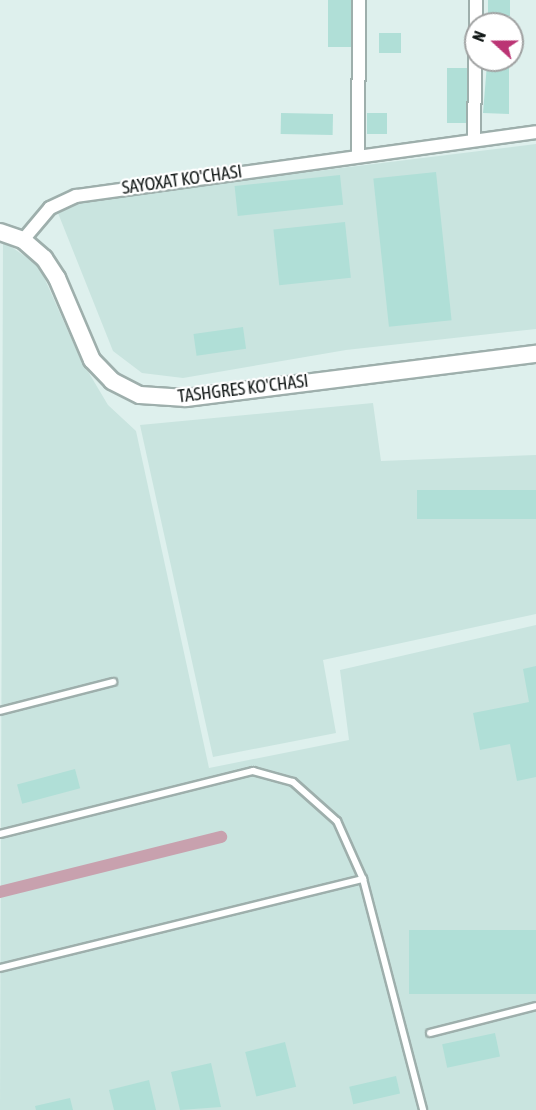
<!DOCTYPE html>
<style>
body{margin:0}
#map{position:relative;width:536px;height:1110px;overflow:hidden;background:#def0ed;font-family:"Asap Condensed",sans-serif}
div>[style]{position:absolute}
.built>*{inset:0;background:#c9e4df}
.canal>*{height:12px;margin:-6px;padding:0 6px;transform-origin:6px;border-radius:6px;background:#c8a1ae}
.building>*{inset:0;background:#b0dfd7;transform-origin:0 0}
.roads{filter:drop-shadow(2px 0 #9eafac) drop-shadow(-2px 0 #9eafac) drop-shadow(0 2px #9eafac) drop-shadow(0 -2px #9eafac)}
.service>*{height:6px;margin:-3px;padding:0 3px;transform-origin:3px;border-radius:3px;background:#fff}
.minor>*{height:12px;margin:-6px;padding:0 6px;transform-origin:6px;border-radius:6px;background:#fff}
.secondary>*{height:16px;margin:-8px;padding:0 8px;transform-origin:8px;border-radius:8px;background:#fff}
span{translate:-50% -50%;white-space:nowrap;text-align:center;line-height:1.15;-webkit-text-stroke:4.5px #fff;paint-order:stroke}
.street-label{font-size:18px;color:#111716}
.north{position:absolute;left:464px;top:12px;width:60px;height:60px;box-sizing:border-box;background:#fff;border:2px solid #a0a2a2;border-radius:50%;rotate:291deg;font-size:16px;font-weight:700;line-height:24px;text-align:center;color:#111716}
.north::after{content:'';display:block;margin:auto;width:21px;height:27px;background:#bb3474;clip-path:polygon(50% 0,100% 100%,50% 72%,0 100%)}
</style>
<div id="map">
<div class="built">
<i style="clip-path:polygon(536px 144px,536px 329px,346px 350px,183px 378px,142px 373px,113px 351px,56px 208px,82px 200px)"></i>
<i style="clip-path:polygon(3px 241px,39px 266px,80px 358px,108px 405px,136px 431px,209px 768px,349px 740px,340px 670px,536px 625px,536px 1110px,0 1110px)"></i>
<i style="clip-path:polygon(373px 403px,381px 461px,536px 455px,536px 614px,323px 660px,336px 733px,213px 757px,140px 425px)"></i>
</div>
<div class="canal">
<i style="left:0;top:892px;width:228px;rotate:-14deg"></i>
</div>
<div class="building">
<i style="left:328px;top:0;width:23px;height:47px"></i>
<i style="left:488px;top:0;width:22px;height:16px"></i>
<i style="left:379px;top:33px;width:22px;height:20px"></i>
<i style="clip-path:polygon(487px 64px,509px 64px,509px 114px,483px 113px)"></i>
<i style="left:447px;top:68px;width:20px;height:55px"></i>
<i style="left:281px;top:113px;width:52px;height:21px;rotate:1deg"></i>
<i style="left:367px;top:113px;width:20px;height:21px"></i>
<i style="left:436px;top:172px;width:149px;height:63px;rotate:84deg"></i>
<i style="left:340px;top:175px;width:30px;height:106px;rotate:84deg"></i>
<i style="left:345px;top:222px;width:56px;height:72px;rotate:84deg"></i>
<i style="left:243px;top:327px;width:22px;height:50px;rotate:82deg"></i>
<i style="left:536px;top:490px;width:29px;height:119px;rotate:90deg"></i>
<i style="clip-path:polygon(536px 666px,536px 777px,517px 781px,510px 744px,480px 750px,473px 713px,529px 702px,523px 669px)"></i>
<i style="left:75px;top:769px;width:20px;height:60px;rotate:75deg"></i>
<i style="left:536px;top:930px;width:64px;height:127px;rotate:90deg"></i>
<i style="left:495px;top:1033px;width:24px;height:54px;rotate:78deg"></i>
<i style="left:285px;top:1042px;width:46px;height:41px;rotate:76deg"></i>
<i style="clip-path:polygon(211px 1063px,221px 1107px,180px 1110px,171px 1072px)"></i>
<i style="left:396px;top:1076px;width:18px;height:48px;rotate:77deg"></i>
<i style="clip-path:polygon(149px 1080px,156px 1110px,114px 1110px,109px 1090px)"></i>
<i style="clip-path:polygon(70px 1098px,73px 1110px,36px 1110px,35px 1106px)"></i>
</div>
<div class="roads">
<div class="service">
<i style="left:0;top:711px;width:117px;rotate:-14.4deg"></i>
<i style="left:0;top:834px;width:261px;rotate:-14deg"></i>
<i style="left:253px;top:771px;width:41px;rotate:15.4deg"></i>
<i style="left:293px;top:782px;width:59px;rotate:41.6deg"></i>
<i style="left:337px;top:821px;width:64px;rotate:65.9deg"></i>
<i style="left:363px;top:879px;width:239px;rotate:75.4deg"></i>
<i style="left:0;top:968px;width:374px;rotate:-13.8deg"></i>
<i style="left:430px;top:1033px;width:109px;rotate:-14.3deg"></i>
</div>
<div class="minor">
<i style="left:474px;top:140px;width:140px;rotate:-89.2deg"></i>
<i style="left:358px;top:154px;width:154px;rotate:-89.6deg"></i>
<i style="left:23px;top:240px;width:42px;rotate:-49.8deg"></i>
<i style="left:50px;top:208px;width:29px;rotate:-25deg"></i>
<i style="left:76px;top:196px;width:464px;rotate:-7.9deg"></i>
</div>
<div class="secondary">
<i style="left:0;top:232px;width:24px;rotate:19deg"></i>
<i style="left:23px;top:240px;width:28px;rotate:41deg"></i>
<i style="left:44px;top:258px;width:24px;rotate:57deg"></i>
<i style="left:57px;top:278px;width:89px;rotate:66.9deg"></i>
<i style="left:92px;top:360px;width:29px;rotate:46deg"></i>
<i style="left:112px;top:381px;width:31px;rotate:27deg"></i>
<i style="left:140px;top:395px;width:46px;rotate:3.7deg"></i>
<i style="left:186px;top:398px;width:353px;rotate:-7.2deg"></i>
</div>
</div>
<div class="street-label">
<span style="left:182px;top:180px;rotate:-8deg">SAYOXAT KO'CHASI</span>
<span style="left:243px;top:389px;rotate:-7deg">TASHGRES KO'CHASI</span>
</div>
<div class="north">N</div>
</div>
